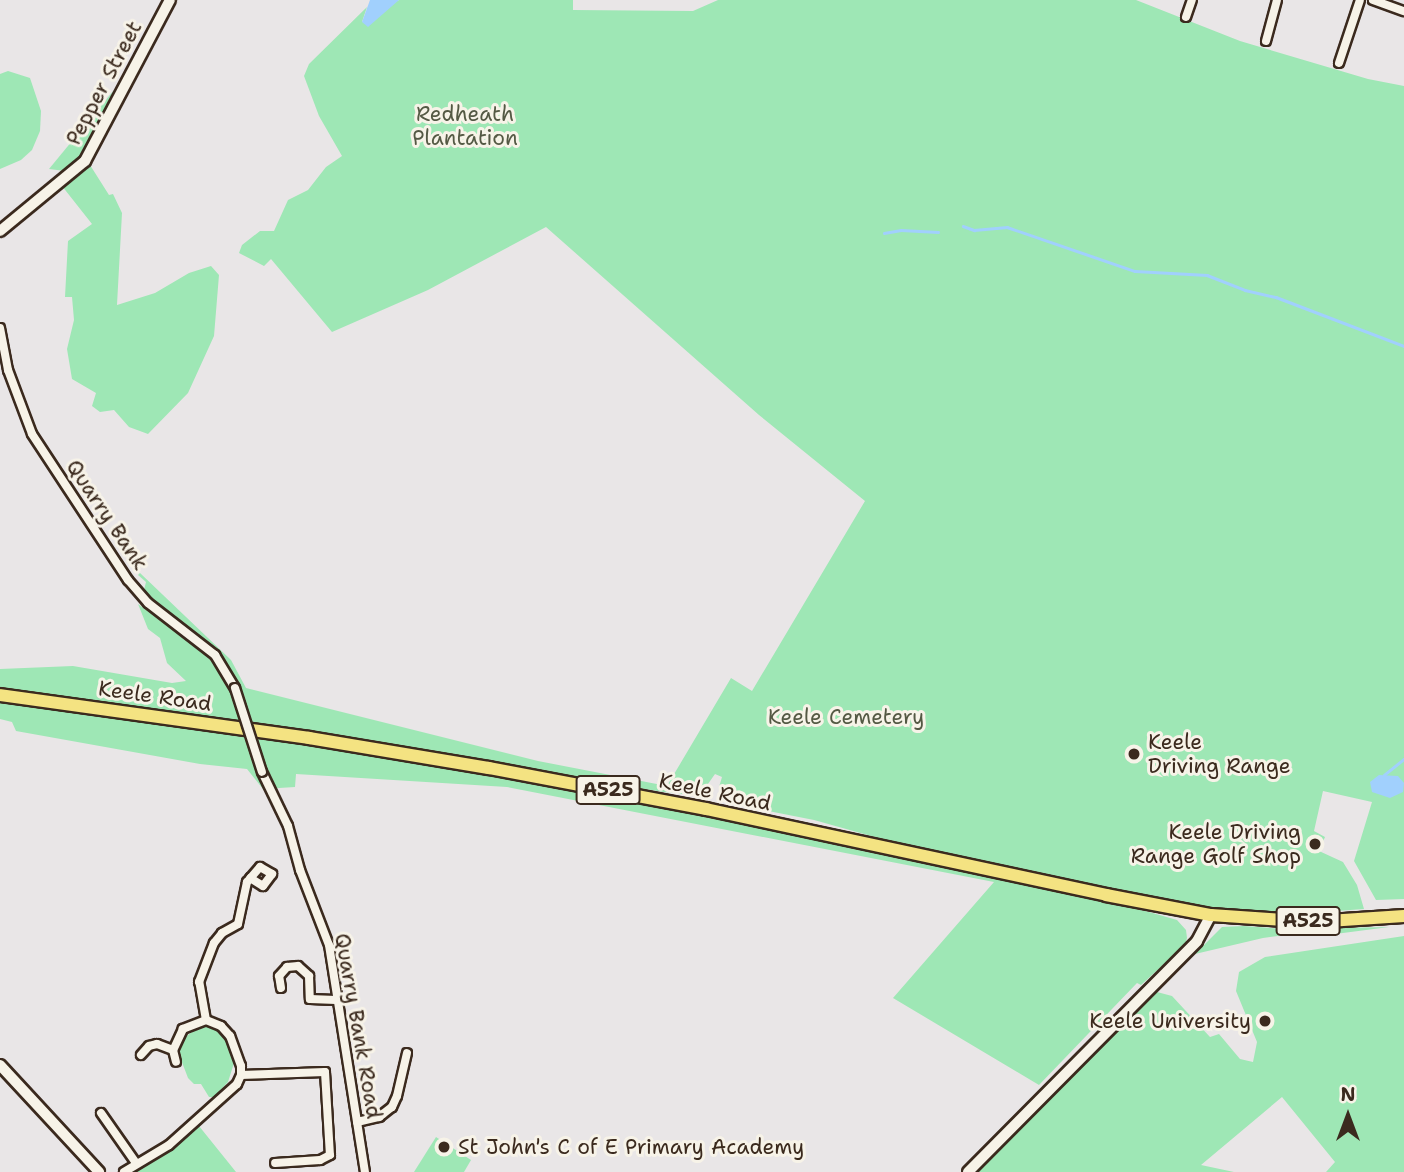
<!DOCTYPE html>
<style>
body{margin:0}
#map{position:relative;width:1404px;height:1172px;overflow:hidden;background:#e9e6e7;font-family:"Shantell Sans",sans-serif}
div>[style]{position:absolute}
.green>*{inset:0;background:#9ee7b5}
.water>*{inset:0;background:#a1d0fd}
.stream>*{height:2.5px;margin:-1.25px;padding:0 1.25px;transform-origin:1.25px;border-radius:1.25px;background:#a1d0fd}
.roads{filter:drop-shadow(2px 0 #3b2a1e) drop-shadow(-2px 0 #3b2a1e) drop-shadow(0 2px #3b2a1e) drop-shadow(0 -2px #3b2a1e)}
.street>*{height:8px;margin:-4px;padding:0 4px;transform-origin:4px;border-radius:4px;background:#f7f3e8}
.secondary>*{height:10px;margin:-5px;padding:0 5px;transform-origin:5px;border-radius:5px;background:#f7f3e8}
.primary>*{height:12px;margin:-6px;padding:0 6px;transform-origin:6px;border-radius:6px;background:#f4e382}
.bridges{filter:drop-shadow(2px 0 #3b2a1e) drop-shadow(-2px 0 #3b2a1e) drop-shadow(0 2px #3b2a1e) drop-shadow(0 -2px #3b2a1e)}
.street-bridge>*{height:8px;margin:-4px;padding:0 4px;transform-origin:4px;border-radius:4px;background:#f7f3e8}
.dots>*{width:19px;height:19px;translate:-50% -50%;box-sizing:border-box;border:4px solid #f7f3e8;border-radius:50%}
span{translate:-50% -50%;white-space:nowrap;text-align:center;line-height:1.15;-webkit-text-stroke:6px #f7f3e8;paint-order:stroke}
.shield-label span{padding:2px 5px;background:#f7f3e8;border:2px solid;border-radius:5px;-webkit-text-stroke-width:0}
.shield-label{font-size:19px;color:#3b2a1e;font-weight:700}
.street-label{font-size:21px;color:#3b2a1e}
.park-label{font-size:21px;color:#545944}
.poi-label{font-size:21px;color:#3b2a1e}
.left{translate:0 -50%;text-align:left}
.right{translate:-100% -50%;text-align:right}
.north{position:absolute;left:1313px;top:1081px;width:70px;height:70px;-webkit-text-stroke:5px #f7f3e8;paint-order:stroke;rotate:0deg;font-size:19px;font-weight:700;line-height:28px;text-align:center;color:#3b2a1e}
.north::after{content:'';display:block;margin:auto;width:24px;height:32px;background:#3b2a1e;clip-path:polygon(50% 0,100% 100%,50% 72%,0 100%)}
</style>
<div id="map">
<div class="green">
<i style="clip-path:polygon(399px 0,573px 0,573px 10px,693px 11px,718px 0,1136px 0,1240px 41px,1368px 79px,1404px 86px,1404px 899px,1376px 900px,1354px 861px,1372px 802px,1323px 791px,1314px 831px,1325px 837px,1319px 851px,1343px 862px,1357px 885px,1364px 909px,1323px 912px,1322px 917px,1222px 911px,1103px 889px,889px 841px,814px 820px,733px 804px,724px 798px,719px 787px,722px 777px,715px 774px,703px 791px,692px 795px,664px 792px,0 690px,0 669px,73px 666px,172px 683px,186px 681px,167px 663px,160px 638px,148px 629px,138px 604px,200px 648px,218px 669px,229px 690px,239px 688px,211px 645px,143px 594px,146px 582px,138px 575px,140px 573px,231px 660px,246px 688px,538px 761px,667px 786px,731px 678px,752px 691px,865px 501px,759px 415px,546px 227px,428px 290px,332px 332px,271px 259px,264px 266px,239px 253px,242px 245px,260px 231px,274px 231px,288px 200px,308px 190px,326px 167px,342px 156px,319px 116px,304px 76px,309px 64px,367px 7px,362px 22px)"></i>
<i style="clip-path:polygon(8px 71px,30px 78px,41px 111px,40px 131px,32px 150px,21px 160px,0 169px,0 74px)"></i>
<i style="clip-path:polygon(114px 90px,91px 140px,75px 161px,65px 171px,49px 169px)"></i>
<i style="clip-path:polygon(90px 165px,109px 195px,113px 194px,122px 213px,117px 305px,155px 293px,189px 273px,211px 266px,219px 275px,214px 336px,188px 393px,148px 434px,129px 427px,114px 410px,100px 412px,92px 406px,96px 393px,72px 379px,67px 349px,74px 320px,72px 297px,65px 297px,68px 241px,92px 224px,62px 186px)"></i>
<i style="clip-path:polygon(0 700px,302px 742px,599px 793px,940px 863px,1149px 912px,1177px 920px,1186px 930px,1187px 938px,1185px 945px,1141px 985px,1137px 983px,1039px 1085px,893px 998px,994px 882px,507px 787px,296px 774px,295px 787px,263px 789px,247px 769px,200px 764px,16px 731px,12px 722px,0 719px)"></i>
<i style="clip-path:polygon(1243px 926px,1286px 929px,1389px 927px,1320px 936px,1317px 931px,1263px 938px,1195px 954px,1222px 927px)"></i>
<i style="clip-path:polygon(1404px 936px,1404px 1172px,1326px 1172px,1335px 1162px,1282px 1097px,1201px 1165px,1234px 1172px,978px 1172px,1157px 992px,1172px 996px,1210px 1037px,1219px 1034px,1240px 1059px,1253px 1062px,1257px 1042px,1236px 991px,1239px 972px,1265px 957px)"></i>
<i style="clip-path:polygon(199px 1027px,209px 1027px,220px 1032px,227px 1040px,234px 1063px,228px 1082px,214px 1097px,209px 1097px,201px 1084px,194px 1084px,188px 1078px,180px 1057px,180px 1046px,185px 1037px)"></i>
<i style="clip-path:polygon(199px 1126px,236px 1172px,130px 1172px,176px 1145px)"></i>
<i style="clip-path:polygon(436px 1137px,471px 1160px,464px 1172px,414px 1172px)"></i>
</div>
<div class="water">
<i style="clip-path:polygon(370px 0,399px 0,368px 27px,362px 22px)"></i>
<i style="clip-path:polygon(1379px 775px,1398px 776px,1404px 783px,1403px 792px,1390px 798px,1372px 792px,1370px 782px)"></i>
</div>
<div class="stream">
<i style="left:963px;top:226px;width:12px;rotate:20deg"></i>
<i style="left:974px;top:230px;width:33px;rotate:-5deg"></i>
<i style="left:1007px;top:227px;width:135px;rotate:19deg"></i>
<i style="left:1135px;top:271px;width:72px;rotate:3.2deg"></i>
<i style="left:1207px;top:275px;width:41px;rotate:21.5deg"></i>
<i style="left:1245px;top:290px;width:32px;rotate:13deg"></i>
<i style="left:1276px;top:297px;width:137px;rotate:20.9deg"></i>
<i style="left:884px;top:233px;width:17px;rotate:-10deg"></i>
<i style="left:901px;top:230px;width:37px;rotate:3deg"></i>
<i style="left:1384px;top:775px;width:26px;rotate:-39deg"></i>
</div>
<div class="roads">
<div class="street">
<i style="left:1373px;top:0;width:33px;rotate:20deg"></i>
<i style="left:1186px;top:17px;width:18px;rotate:-71deg"></i>
<i style="left:1266px;top:41px;width:42px;rotate:-75deg"></i>
<i style="left:1339px;top:63px;width:66px;rotate:-71.6deg"></i>
<i style="left:0;top:328px;width:43px;rotate:79.2deg"></i>
<i style="left:8px;top:370px;width:68px;rotate:69.4deg"></i>
<i style="left:32px;top:434px;width:175px;rotate:56.7deg"></i>
<i style="left:128px;top:580px;width:30px;rotate:49deg"></i>
<i style="left:148px;top:603px;width:85px;rotate:37.8deg"></i>
<i style="left:215px;top:655px;width:39px;rotate:59deg"></i>
<i style="left:262px;top:772px;width:60px;rotate:64.3deg"></i>
<i style="left:288px;top:826px;width:46px;rotate:74.7deg"></i>
<i style="left:300px;top:870px;width:80px;rotate:68.9deg"></i>
<i style="left:329px;top:945px;width:230px;rotate:81deg"></i>
<i style="left:281px;top:988px;width:12px;rotate:-99deg"></i>
<i style="left:279px;top:976px;width:12px;rotate:-48deg"></i>
<i style="left:287px;top:967px;width:11px;rotate:-5deg"></i>
<i style="left:298px;top:966px;width:15px;rotate:42deg"></i>
<i style="left:309px;top:976px;width:23px;rotate:88deg"></i>
<i style="left:310px;top:999px;width:26px;rotate:2deg"></i>
<i style="left:206px;top:1020px;width:39px;rotate:-100deg"></i>
<i style="left:199px;top:982px;width:42px;rotate:-69deg"></i>
<i style="left:214px;top:943px;width:13px;rotate:-51deg"></i>
<i style="left:222px;top:933px;width:18px;rotate:-29deg"></i>
<i style="left:238px;top:924px;width:43px;rotate:-77.9deg"></i>
<i style="left:247px;top:882px;width:20px;rotate:-49deg"></i>
<i style="left:260px;top:867px;width:14px;rotate:30deg"></i>
<i style="left:272px;top:874px;width:15px;rotate:127deg"></i>
<i style="left:263px;top:886px;width:15px;rotate:-148deg"></i>
<i style="left:173px;top:1050px;width:12px;rotate:76deg"></i>
<i style="left:241px;top:1075px;width:84px;rotate:-2deg"></i>
<i style="left:325px;top:1072px;width:83px;rotate:86.6deg"></i>
<i style="left:330px;top:1155px;width:11px;rotate:153deg"></i>
<i style="left:320px;top:1160px;width:45px;rotate:176.2deg"></i>
<i style="left:101px;top:1113px;width:61px;rotate:55deg"></i>
<i style="left:357px;top:1122px;width:23px;rotate:-13deg"></i>
<i style="left:379px;top:1117px;width:16px;rotate:-38deg"></i>
<i style="left:392px;top:1107px;width:12px;rotate:-66deg"></i>
<i style="left:397px;top:1096px;width:44px;rotate:-76.9deg"></i>
<i style="left:124px;top:1172px;width:52px;rotate:-31deg"></i>
<i style="left:169px;top:1145px;width:91px;rotate:-41.9deg"></i>
<i style="left:237px;top:1084px;width:10px;rotate:-66deg"></i>
<i style="left:241px;top:1075px;width:9px;rotate:-90deg"></i>
<i style="left:241px;top:1066px;width:32px;rotate:-110deg"></i>
<i style="left:230px;top:1036px;width:13px;rotate:-132deg"></i>
<i style="left:221px;top:1026px;width:16px;rotate:-158deg"></i>
<i style="left:206px;top:1020px;width:25px;rotate:159deg"></i>
<i style="left:183px;top:1029px;width:23px;rotate:115deg"></i>
<i style="left:173px;top:1050px;width:17px;rotate:-159deg"></i>
<i style="left:157px;top:1044px;width:8px;rotate:166deg"></i>
<i style="left:149px;top:1046px;width:12px;rotate:132deg"></i>
</div>
<div class="secondary">
<i style="left:0;top:231px;width:110px;rotate:-39.5deg"></i>
<i style="left:85px;top:161px;width:182px;rotate:-62.2deg"></i>
<i style="left:0;top:1065px;width:146px;rotate:47.2deg"></i>
<i style="left:968px;top:1172px;width:325px;rotate:-45.2deg"></i>
<i style="left:1197px;top:941px;width:30px;rotate:-62deg"></i>
</div>
<div class="primary">
<i style="left:0;top:695px;width:312px;rotate:7.9deg"></i>
<i style="left:309px;top:738px;width:182px;rotate:9.5deg"></i>
<i style="left:489px;top:768px;width:221px;rotate:10.7deg"></i>
<i style="left:706px;top:809px;width:409px;rotate:12.1deg"></i>
<i style="left:1106px;top:895px;width:107px;rotate:10.8deg"></i>
<i style="left:1211px;top:915px;width:102px;rotate:3.9deg"></i>
<i style="left:1313px;top:922px;width:91px;rotate:-3.8deg"></i>
</div>
</div>
<div class="bridges">
<div class="street-bridge">
<i style="left:235px;top:688px;width:88px;rotate:72.2deg"></i>
</div>
</div>
<div class="dots">
<i style="left:1134px;top:754px;background:#3b2a1e"></i>
<i style="left:1315px;top:844px;background:#3b2a1e"></i>
<i style="left:1265px;top:1021px;background:#3b2a1e"></i>
<i style="left:444px;top:1147px;background:#3b2a1e"></i>
</div>
<div class="shield-label">
<span style="left:608px;top:790px">A525</span>
<span style="left:1308px;top:921px">A525</span>
</div>
<div class="street-label">
<span style="left:104px;top:83px;rotate:-62deg">Pepper Street</span>
<span style="left:107px;top:515px;rotate:56deg">Quarry Bank</span>
<span style="left:155px;top:696px;rotate:8deg">Keele Road</span>
<span style="left:715px;top:792px;rotate:12deg">Keele Road</span>
<span style="left:358px;top:1026px;rotate:80deg">Quarry Bank Road</span>
</div>
<div class="park-label">
<span style="left:465px;top:126px">Redheath<br>Plantation</span>
<span style="left:846px;top:717px">Keele Cemetery</span>
</div>
<div class="poi-label">
<span class="left" style="left:1148px;top:754px">Keele<br>Driving Range</span>
<span class="right" style="left:1301px;top:844px">Keele Driving<br>Range Golf Shop</span>
<span class="right" style="left:1251px;top:1021px">Keele University</span>
<span class="left" style="left:458px;top:1147px">St John's C of E Primary Academy</span>
</div>
<div class="north">N</div>
</div>
